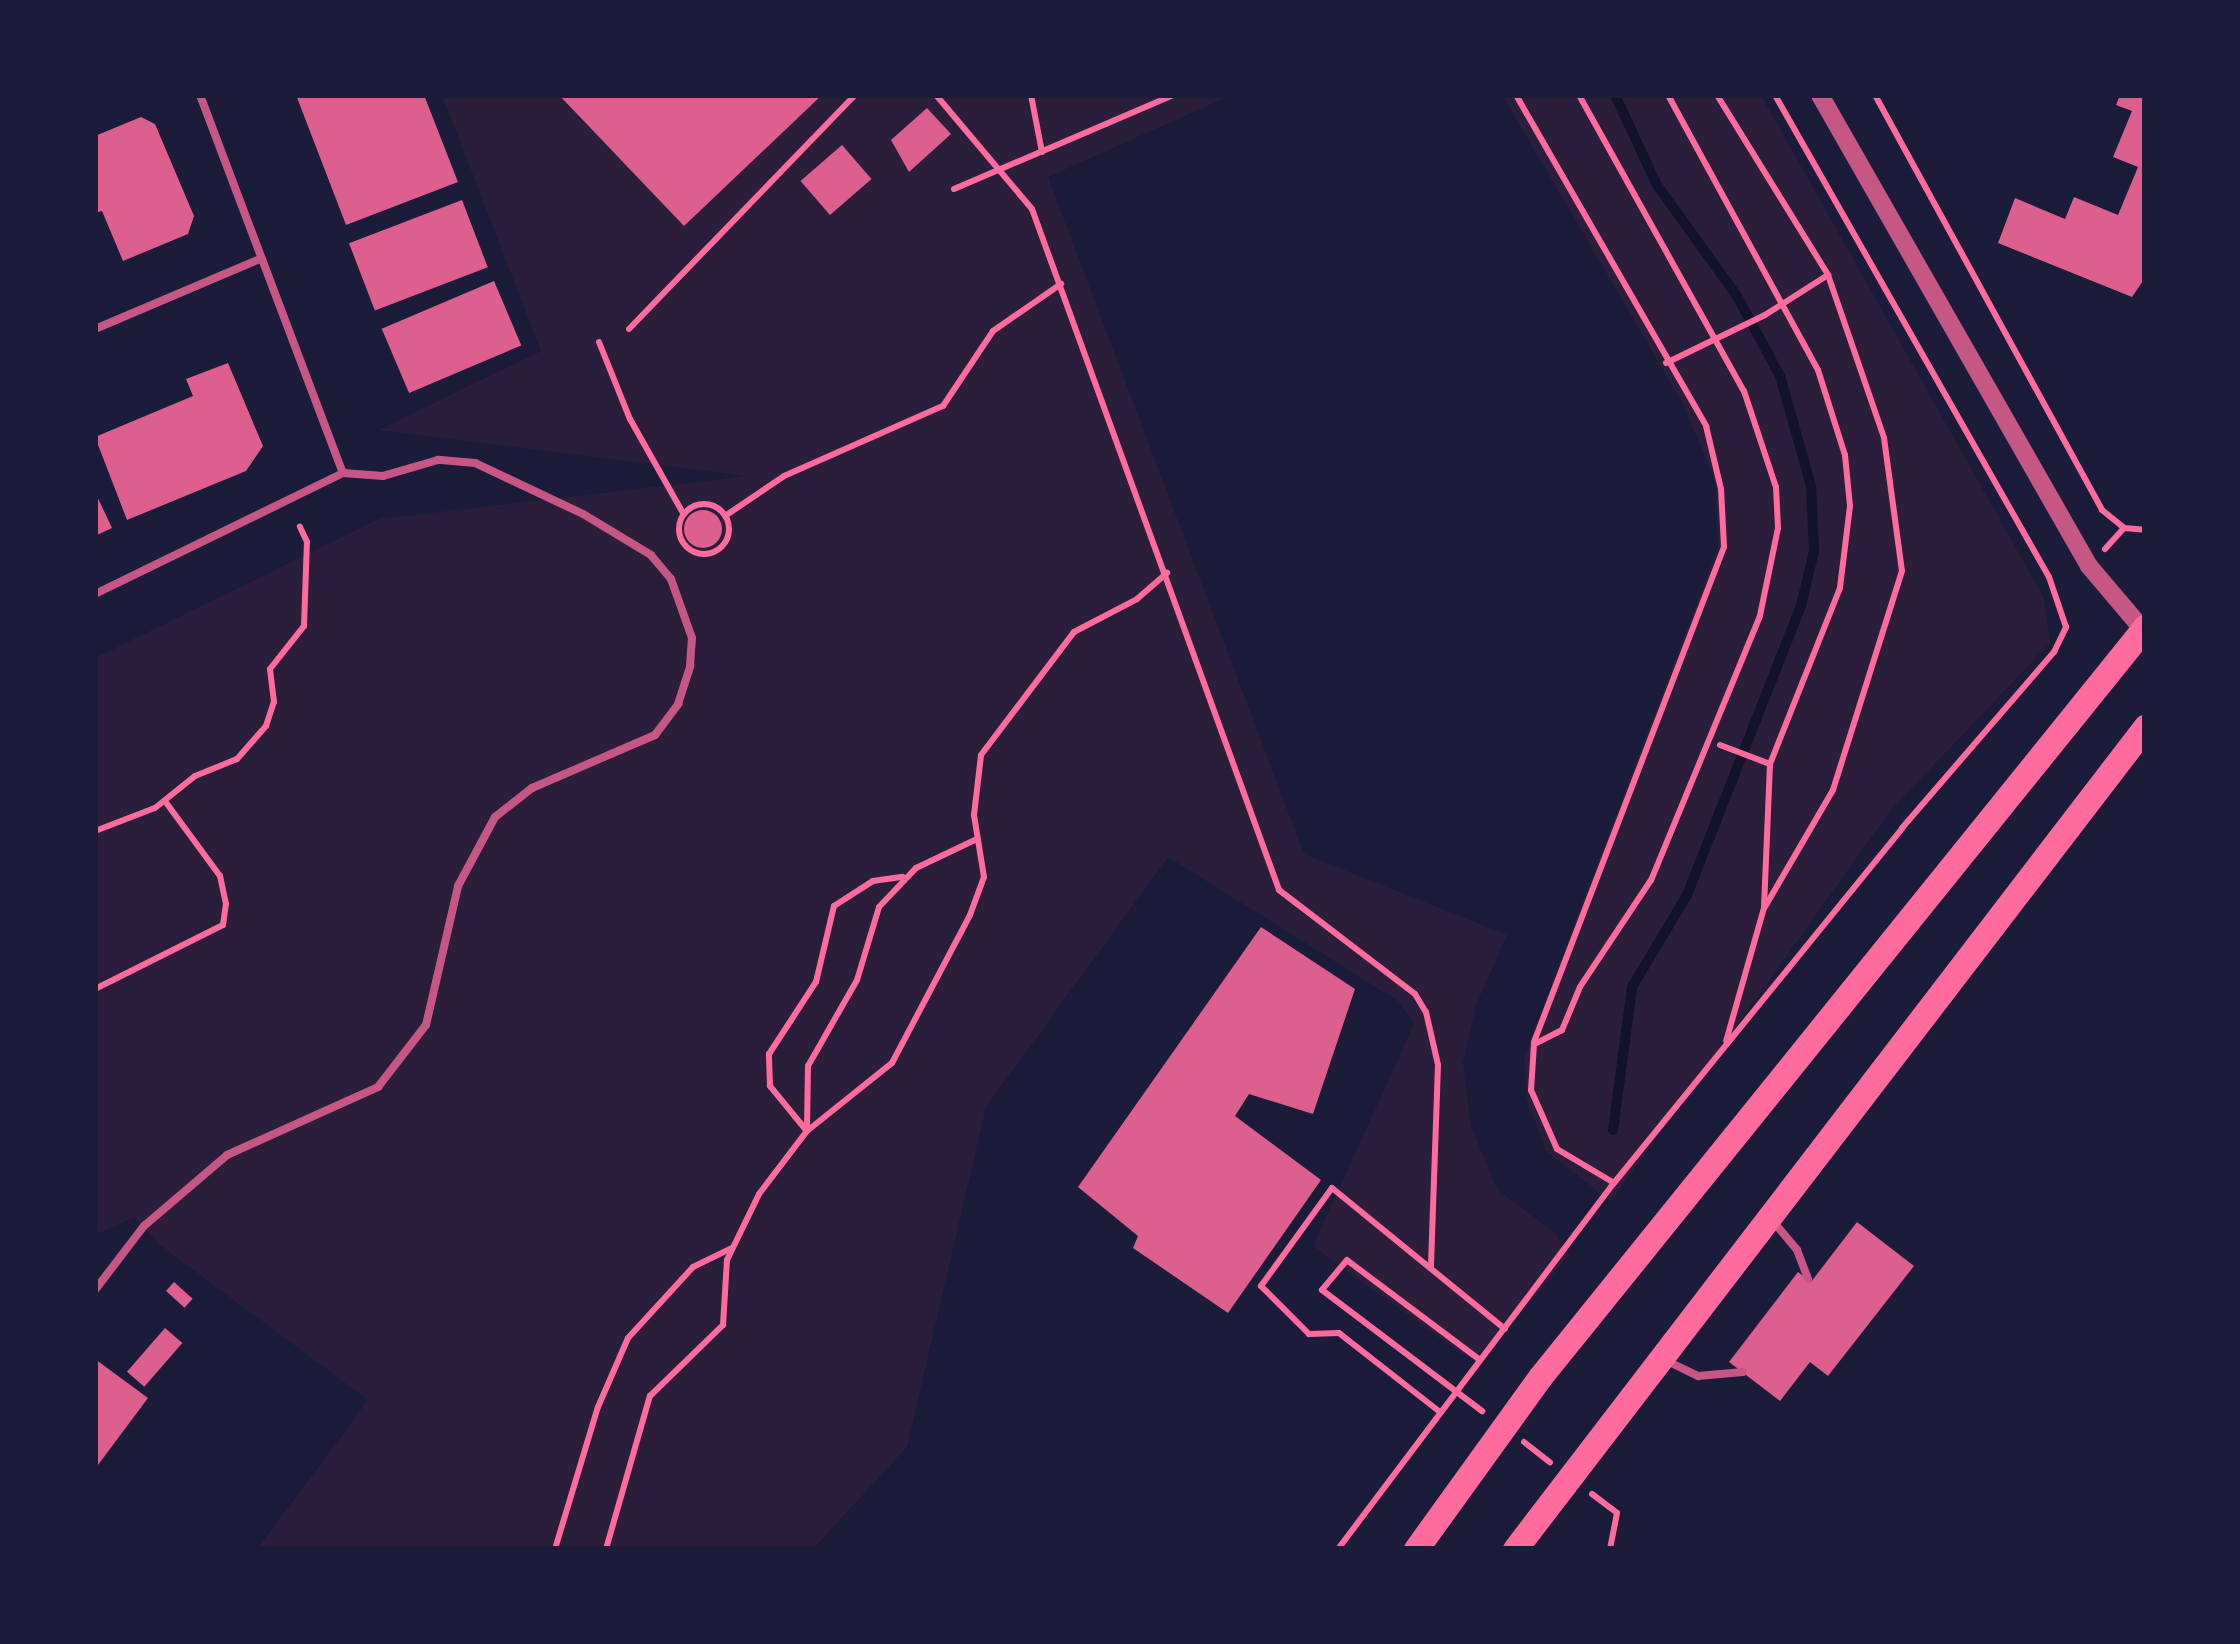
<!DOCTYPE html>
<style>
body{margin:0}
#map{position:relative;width:2240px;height:1644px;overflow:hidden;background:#1b1b3a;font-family:Poppins,sans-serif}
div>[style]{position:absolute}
.green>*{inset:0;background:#2a1e3b}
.stream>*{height:10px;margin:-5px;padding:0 5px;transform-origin:5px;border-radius:5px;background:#12122b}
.building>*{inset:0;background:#dd5f8e;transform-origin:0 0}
.round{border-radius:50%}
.path>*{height:6px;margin:-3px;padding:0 3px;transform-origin:3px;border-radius:3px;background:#ff6b9d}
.path>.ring{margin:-3px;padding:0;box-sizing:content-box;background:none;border:6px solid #ff6b9d;border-radius:50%}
.service>*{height:8px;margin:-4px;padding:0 4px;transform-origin:4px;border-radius:4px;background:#c65784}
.tertiary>*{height:18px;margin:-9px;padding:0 9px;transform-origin:9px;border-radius:9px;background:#c65784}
.primary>*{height:25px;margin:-12.5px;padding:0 12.5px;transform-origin:12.5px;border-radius:12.5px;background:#ff6b9d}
span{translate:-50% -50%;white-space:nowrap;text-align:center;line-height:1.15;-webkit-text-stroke:10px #1b1b3a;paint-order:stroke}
.frame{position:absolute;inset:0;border:98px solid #1b1b3a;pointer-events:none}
</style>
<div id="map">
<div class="green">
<i style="clip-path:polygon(442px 95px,1232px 95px,1048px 177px,1304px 854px,1507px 935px,1476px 1005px,1463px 1063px,1471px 1126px,1497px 1189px,1556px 1234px,1569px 1255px,1486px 1355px,1463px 1355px,1313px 1246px,1414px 1024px,1398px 1001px,1168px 857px,986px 1107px,907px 1447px,813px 1549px,257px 1549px,368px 1400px,160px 1245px,134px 1217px,95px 1235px,95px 658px,379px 519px,748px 476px,379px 430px,541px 351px)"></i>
<i style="clip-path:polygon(1502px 95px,1761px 95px,2044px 598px,2050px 643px,1890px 811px,1611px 1202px,1546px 1151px,1527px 1100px,1524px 1057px,1718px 547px,1715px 481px,1682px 402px)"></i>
</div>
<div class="stream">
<i style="left:1613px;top:1130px;width:144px;rotate:-82.4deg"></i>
<i style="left:1632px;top:987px;width:107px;rotate:-59.1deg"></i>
<i style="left:1687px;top:895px;width:311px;rotate:-68.5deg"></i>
<i style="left:1801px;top:606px;width:57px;rotate:-76.7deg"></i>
<i style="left:1814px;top:551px;width:65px;rotate:-92.6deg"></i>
<i style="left:1811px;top:486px;width:114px;rotate:-105.7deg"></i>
<i style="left:1780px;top:376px;width:91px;rotate:-118.3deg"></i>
<i style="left:1737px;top:296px;width:137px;rotate:-125.8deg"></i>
<i style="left:1657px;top:185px;width:99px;rotate:-115deg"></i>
</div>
<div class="building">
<i style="clip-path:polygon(296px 95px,424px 95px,458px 182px,346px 225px)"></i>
<i style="clip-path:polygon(559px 95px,822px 95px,684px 226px)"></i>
<i style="clip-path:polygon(2120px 95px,2145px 95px,2145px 278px,2132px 297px,1998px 243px,2015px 198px,2065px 219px,2074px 197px,2118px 215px,2138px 167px,2113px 157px,2132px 111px,2116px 105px)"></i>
<i style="clip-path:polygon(927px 108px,951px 134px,909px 172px,891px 140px)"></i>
<i style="clip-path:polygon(141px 117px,155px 124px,194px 216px,188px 234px,123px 261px,102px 211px,95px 213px,95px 136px)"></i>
<i style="left:842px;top:145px;width:45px;height:55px;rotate:49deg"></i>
<i style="left:462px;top:200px;width:72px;height:121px;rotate:69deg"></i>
<i style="left:494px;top:281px;width:70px;height:122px;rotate:67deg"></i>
<i style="clip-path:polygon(228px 363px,263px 446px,246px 471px,127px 520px,95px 437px,193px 396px,186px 379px)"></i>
<i style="clip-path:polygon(95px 492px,112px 528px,95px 536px)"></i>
<i class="round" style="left:684px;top:510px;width:38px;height:38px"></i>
<i style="clip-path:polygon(1261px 927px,1355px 989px,1313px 1114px,1249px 1094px,1235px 1116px,1321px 1180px,1228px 1313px,1133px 1248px,1138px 1236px,1078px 1187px)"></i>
<i style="clip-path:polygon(1857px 1222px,1914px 1266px,1828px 1376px,1810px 1362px,1780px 1401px,1729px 1362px,1798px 1272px,1811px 1282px)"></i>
<i style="left:174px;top:1282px;width:25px;height:12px;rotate:42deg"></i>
<i style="left:165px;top:1328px;width:23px;height:58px;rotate:41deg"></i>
<i style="clip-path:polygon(95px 1359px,148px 1398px,95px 1469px)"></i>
</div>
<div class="path">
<i style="left:936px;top:95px;width:149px;rotate:49.9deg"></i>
<i style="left:1032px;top:209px;width:724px;rotate:70.06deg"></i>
<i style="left:1279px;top:890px;width:171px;rotate:37.4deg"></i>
<i style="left:1415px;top:994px;width:21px;rotate:59deg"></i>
<i style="left:1426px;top:1012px;width:54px;rotate:77.2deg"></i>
<i style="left:1438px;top:1065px;width:202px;rotate:92deg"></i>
<i style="left:1031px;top:95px;width:58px;rotate:79.1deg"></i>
<i style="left:1516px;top:95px;width:382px;rotate:60.1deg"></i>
<i style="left:1706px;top:426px;width:65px;rotate:76.6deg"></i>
<i style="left:1721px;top:489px;width:58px;rotate:87deg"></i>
<i style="left:1724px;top:547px;width:530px;rotate:111deg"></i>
<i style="left:1579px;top:95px;width:339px;rotate:60.9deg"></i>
<i style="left:1744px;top:391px;width:101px;rotate:71.6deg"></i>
<i style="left:1776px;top:487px;width:41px;rotate:87.2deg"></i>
<i style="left:1778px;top:528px;width:90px;rotate:101.6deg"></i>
<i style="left:1760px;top:616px;width:286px;rotate:112.4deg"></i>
<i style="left:1651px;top:880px;width:128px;rotate:123.6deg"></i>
<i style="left:1580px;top:987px;width:47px;rotate:112.7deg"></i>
<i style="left:1562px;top:1030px;width:31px;rotate:153deg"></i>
<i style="left:1534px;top:1044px;width:46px;rotate:93.7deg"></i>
<i style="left:1531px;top:1090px;width:64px;rotate:66.2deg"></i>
<i style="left:1557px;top:1149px;width:66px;rotate:30.8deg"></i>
<i style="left:1668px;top:95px;width:313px;rotate:61.4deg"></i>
<i style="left:1818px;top:370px;width:89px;rotate:72.4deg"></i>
<i style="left:1845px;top:455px;width:51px;rotate:84.4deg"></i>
<i style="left:1850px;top:506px;width:83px;rotate:97deg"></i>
<i style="left:1840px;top:588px;width:189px;rotate:111.7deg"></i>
<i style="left:1770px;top:764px;width:144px;rotate:92.4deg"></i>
<i style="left:1764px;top:908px;width:138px;rotate:105.9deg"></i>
<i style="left:1717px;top:95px;width:211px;rotate:58.3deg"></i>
<i style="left:1828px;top:275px;width:172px;rotate:71deg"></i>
<i style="left:1884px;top:438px;width:134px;rotate:82.3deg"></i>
<i style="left:1902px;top:571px;width:230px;rotate:107.5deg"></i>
<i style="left:1833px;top:790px;width:135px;rotate:120.2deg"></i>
<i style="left:1875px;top:95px;width:473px;rotate:61.3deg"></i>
<i style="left:2102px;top:510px;width:28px;rotate:39deg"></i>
<i style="left:2124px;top:528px;width:21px;rotate:5deg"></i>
<i style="left:954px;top:189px;width:238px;rotate:-23.2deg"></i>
<i style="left:629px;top:329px;width:325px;rotate:-46deg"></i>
<i style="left:599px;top:342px;width:83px;rotate:68.1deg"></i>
<i style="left:630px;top:419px;width:108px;rotate:60.6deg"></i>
<i style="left:1666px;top:363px;width:110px;rotate:-25.9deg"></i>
<i style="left:1765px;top:315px;width:75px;rotate:-32.4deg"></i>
<i class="ring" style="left:679px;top:504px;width:44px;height:44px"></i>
<i style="left:725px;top:516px;width:71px;rotate:-34.1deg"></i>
<i style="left:784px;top:476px;width:174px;rotate:-23.8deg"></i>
<i style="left:943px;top:406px;width:90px;rotate:-56.3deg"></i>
<i style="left:993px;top:331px;width:83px;rotate:-34.7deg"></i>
<i style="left:2105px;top:549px;width:28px;rotate:-48deg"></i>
<i style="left:1720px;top:745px;width:53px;rotate:20.8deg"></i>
<i style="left:95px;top:831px;width:64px;rotate:-21deg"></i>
<i style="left:155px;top:808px;width:51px;rotate:-38.7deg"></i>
<i style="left:195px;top:776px;width:45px;rotate:-22deg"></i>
<i style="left:237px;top:759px;width:44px;rotate:-48.7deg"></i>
<i style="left:266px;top:726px;width:25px;rotate:-72deg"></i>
<i style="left:274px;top:702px;width:33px;rotate:-97deg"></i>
<i style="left:270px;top:669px;width:55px;rotate:-51.7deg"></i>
<i style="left:304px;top:626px;width:84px;rotate:-88deg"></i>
<i style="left:307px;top:542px;width:17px;rotate:-115deg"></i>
<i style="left:95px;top:989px;width:143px;rotate:-26.6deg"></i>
<i style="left:223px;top:925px;width:21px;rotate:-82deg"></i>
<i style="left:226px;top:904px;width:29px;rotate:-102deg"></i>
<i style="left:220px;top:876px;width:93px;rotate:-126.3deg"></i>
<i style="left:807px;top:1129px;width:63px;rotate:-89.1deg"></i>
<i style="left:808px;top:1066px;width:99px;rotate:-60.3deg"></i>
<i style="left:857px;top:980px;width:76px;rotate:-73.2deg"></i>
<i style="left:879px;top:907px;width:54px;rotate:-46.5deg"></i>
<i style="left:916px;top:868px;width:68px;rotate:-25.4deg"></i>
<i style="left:806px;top:1130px;width:57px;rotate:-129.3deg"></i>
<i style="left:770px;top:1086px;width:32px;rotate:-92deg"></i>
<i style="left:769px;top:1054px;width:86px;rotate:-56.9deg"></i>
<i style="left:816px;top:982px;width:78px;rotate:-76.7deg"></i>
<i style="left:834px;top:906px;width:46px;rotate:-32.7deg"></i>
<i style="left:873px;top:881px;width:30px;rotate:-8deg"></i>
<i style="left:1480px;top:1360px;width:166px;rotate:-143.1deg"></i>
<i style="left:1347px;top:1260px;width:39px;rotate:130deg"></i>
<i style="left:1322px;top:1290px;width:201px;rotate:37.1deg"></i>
<i style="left:1440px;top:1412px;width:128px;rotate:-142deg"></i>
<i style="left:1339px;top:1333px;width:30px;rotate:178deg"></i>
<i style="left:1309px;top:1334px;width:68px;rotate:-135deg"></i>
<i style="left:1261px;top:1286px;width:121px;rotate:-54.1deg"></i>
<i style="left:1332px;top:1188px;width:223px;rotate:39.2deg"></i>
<i style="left:1524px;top:1442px;width:33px;rotate:38deg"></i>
<i style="left:1592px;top:1494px;width:31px;rotate:37deg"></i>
<i style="left:1617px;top:1513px;width:37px;rotate:101deg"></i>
<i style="left:555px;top:1549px;width:148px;rotate:-73.2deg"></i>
<i style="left:598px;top:1407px;width:75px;rotate:-66.5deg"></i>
<i style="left:628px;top:1338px;width:96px;rotate:-47.5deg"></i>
<i style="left:693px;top:1267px;width:43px;rotate:-26deg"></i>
<i style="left:606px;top:1549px;width:159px;rotate:-74deg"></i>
<i style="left:650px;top:1396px;width:102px;rotate:-44.2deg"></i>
<i style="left:723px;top:1325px;width:65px;rotate:-86.5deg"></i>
<i style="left:727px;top:1260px;width:73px;rotate:-64.1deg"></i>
<i style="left:759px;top:1194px;width:79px;rotate:-52.7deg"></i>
<i style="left:807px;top:1131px;width:109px;rotate:-38.7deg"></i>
<i style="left:892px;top:1063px;width:167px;rotate:-62.2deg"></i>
<i style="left:970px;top:915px;width:40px;rotate:-69.8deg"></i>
<i style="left:984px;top:877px;width:63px;rotate:-99.2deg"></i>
<i style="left:974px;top:815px;width:60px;rotate:-83.3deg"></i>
<i style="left:981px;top:755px;width:154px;rotate:-52.9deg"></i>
<i style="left:1074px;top:632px;width:71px;rotate:-27.6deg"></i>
<i style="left:1137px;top:599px;width:40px;rotate:-41deg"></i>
<i style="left:1338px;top:1549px;width:458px;rotate:-53deg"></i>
<i style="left:1614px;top:1183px;width:457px;rotate:-50.9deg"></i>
<i style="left:1902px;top:828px;width:233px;rotate:-49.2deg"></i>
<i style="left:2054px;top:652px;width:28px;rotate:-64deg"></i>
<i style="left:2066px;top:627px;width:53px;rotate:-108.8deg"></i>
<i style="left:2049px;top:577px;width:554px;rotate:-119.62deg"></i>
</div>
<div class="service">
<i style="left:200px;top:95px;width:404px;rotate:69.3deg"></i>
<i style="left:95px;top:329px;width:181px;rotate:-23deg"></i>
<i style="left:95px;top:594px;width:276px;rotate:-26deg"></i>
<i style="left:1772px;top:1220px;width:39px;rotate:50deg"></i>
<i style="left:1797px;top:1250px;width:31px;rotate:69deg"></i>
<i style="left:95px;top:1290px;width:81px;rotate:-52.6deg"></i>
<i style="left:144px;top:1226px;width:109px;rotate:-40.5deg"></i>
<i style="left:227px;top:1155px;width:166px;rotate:-24.2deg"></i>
<i style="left:378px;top:1087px;width:78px;rotate:-52.3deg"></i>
<i style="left:426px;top:1025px;width:143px;rotate:-77deg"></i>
<i style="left:458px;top:886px;width:78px;rotate:-61.8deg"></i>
<i style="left:495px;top:817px;width:47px;rotate:-38.1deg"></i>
<i style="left:532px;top:788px;width:134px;rotate:-23.3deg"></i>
<i style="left:655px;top:735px;width:39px;rotate:-53deg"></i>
<i style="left:678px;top:704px;width:40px;rotate:-72deg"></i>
<i style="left:690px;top:666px;width:28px;rotate:-86deg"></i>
<i style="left:692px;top:638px;width:63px;rotate:-109.6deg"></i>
<i style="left:671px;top:579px;width:31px;rotate:-130deg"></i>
<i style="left:651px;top:555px;width:79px;rotate:-148.9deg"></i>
<i style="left:583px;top:514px;width:119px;rotate:-154.7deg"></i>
<i style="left:475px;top:463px;width:37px;rotate:-175deg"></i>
<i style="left:438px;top:460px;width:57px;rotate:163.8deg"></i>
<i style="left:383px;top:476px;width:40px;rotate:-175.7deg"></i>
<i style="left:1665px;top:1360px;width:37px;rotate:26deg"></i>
<i style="left:1698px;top:1376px;width:45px;rotate:-5.1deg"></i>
</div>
<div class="tertiary">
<i style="left:1820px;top:95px;width:542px;rotate:60.27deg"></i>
<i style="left:2089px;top:566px;width:87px;rotate:49.7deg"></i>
</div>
<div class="primary">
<i style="left:1416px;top:1549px;width:212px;rotate:-54.2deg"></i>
<i style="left:1540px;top:1377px;width:964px;rotate:-51.11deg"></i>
<i style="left:1515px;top:1549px;width:1036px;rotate:-52.53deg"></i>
</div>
<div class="frame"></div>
</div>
